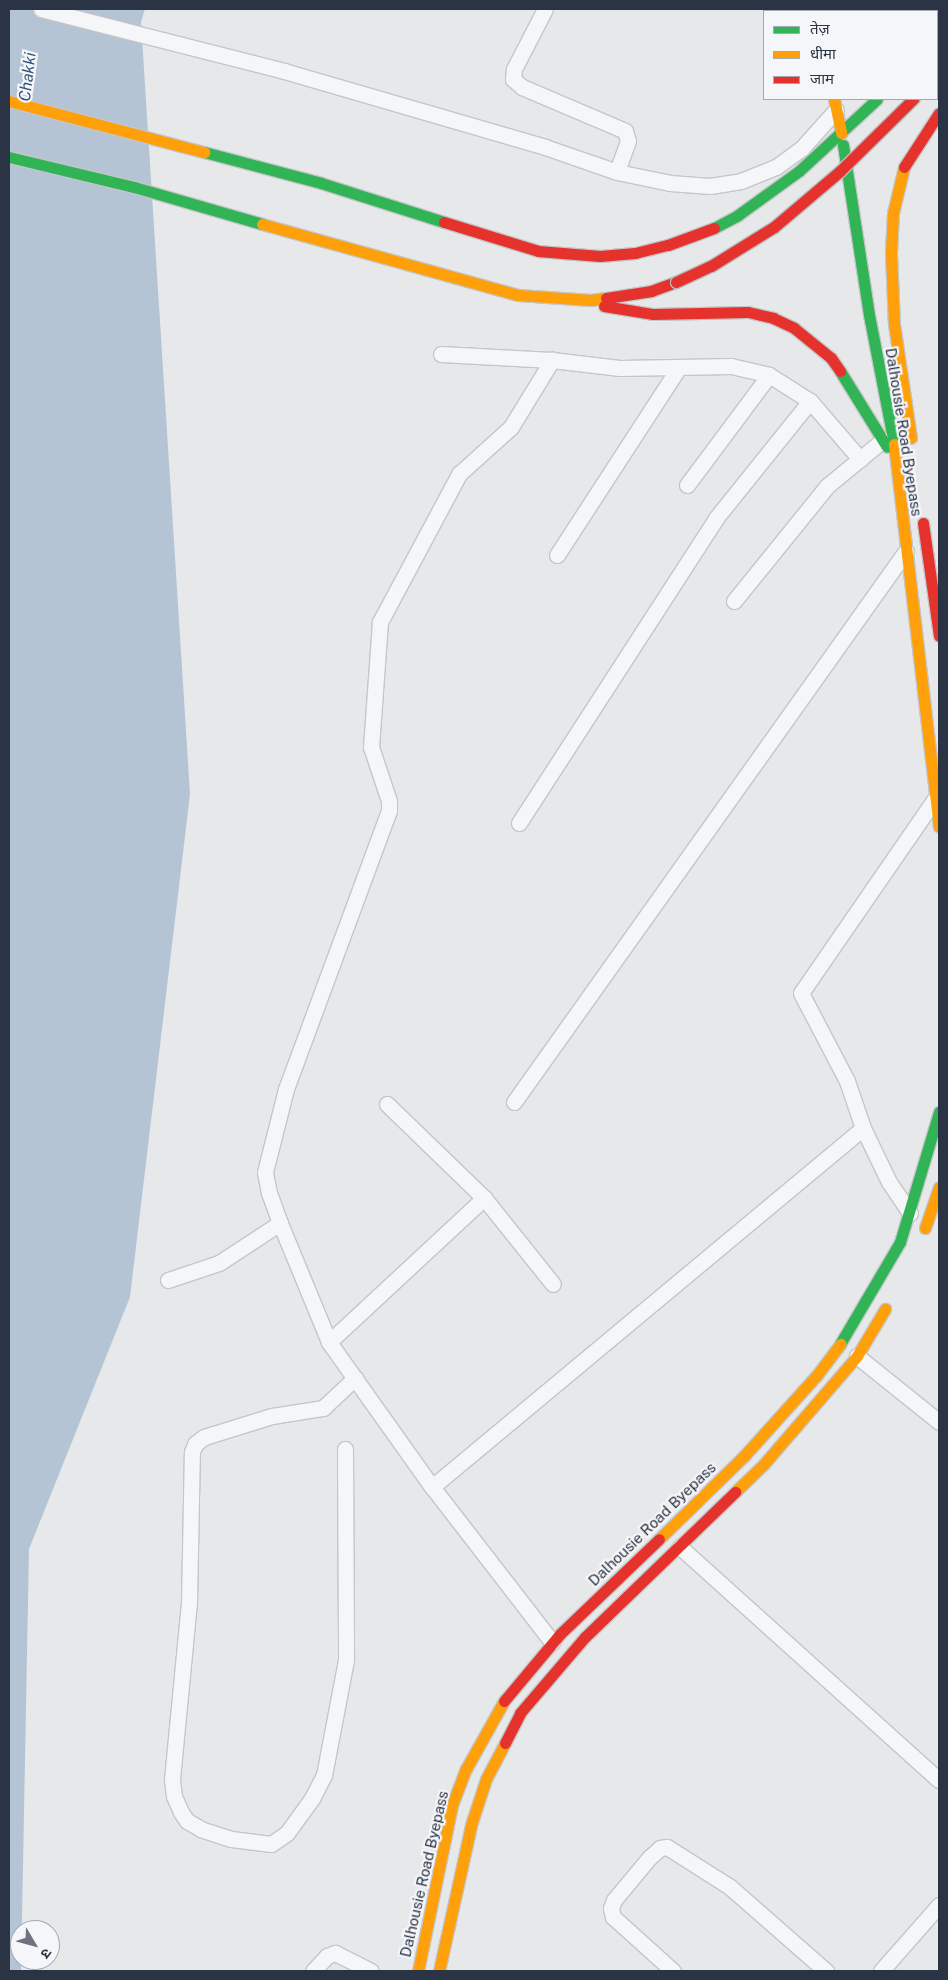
<!DOCTYPE html>
<meta charset="utf-8">
<style>
body{margin:0}
#map{position:relative;width:948px;height:1980px;overflow:hidden;background:#e6e8ea;font-family:"Public Sans","Noto Sans Devanagari",sans-serif}
div>[style]{position:absolute}
.water>*{inset:0;background:#b4c4d5}
.roads{filter:drop-shadow(1px 0 #c4c6c8) drop-shadow(-1px 0 #c4c6c8) drop-shadow(0 1px #c4c6c8) drop-shadow(0 -1px #c4c6c8)}
.street>*{height:15px;margin:-7.5px;padding:0 7.5px;transform-origin:7.5px;border-radius:7.5px;background:#f5f6f7}
.fast>*{height:11px;margin:-5.5px;padding:0 5.5px;transform-origin:5.5px;border-radius:5.5px;background:#30b455}
.slow>*{height:11px;margin:-5.5px;padding:0 5.5px;transform-origin:5.5px;border-radius:5.5px;background:#ff9f0a}
.jam>*{height:11px;margin:-5.5px;padding:0 5.5px;transform-origin:5.5px;border-radius:5.5px;background:#e5322d}
.bridges{filter:drop-shadow(1px 0 #b8bbbf) drop-shadow(-1px 0 #b8bbbf) drop-shadow(0 1px #b8bbbf) drop-shadow(0 -1px #b8bbbf)}
.jam-bridge>*{height:11px;margin:-5.5px;padding:0 5.5px;transform-origin:5.5px;border-radius:5.5px;background:#e5322d}
span{translate:-50% -50%;white-space:nowrap;text-align:center;line-height:1.15;-webkit-text-stroke:4.5px #f4f6f9;paint-order:stroke}
.street-label{font-size:15px;color:#2b3445}
.water-label{font-size:16px;color:#34527a;font-style:italic}
.frame{position:absolute;inset:0;border:10px solid #2b3445;pointer-events:none}
.legend{position:absolute;left:763px;top:10px;width:175px;height:90px;box-sizing:border-box;background:#f4f6f9;border:1px solid #a4a8b1;margin:0;padding:6px 9px;list-style:none;font-size:15px;color:#2b3445}
.legend li{display:flex;align-items:center;gap:10px;height:25px}
.legend b{width:25px;border:1px solid #a4a8b1}
.north{position:absolute;left:10px;top:1920px;width:50px;height:50px;box-sizing:border-box;background:#f4f6f9;border:1px solid #a4a8b1;border-radius:50%;rotate:127deg;font-size:14px;font-weight:700;line-height:20px;text-align:center;color:#2b3445}
.north::after{content:'';display:block;margin:auto;width:18px;height:22px;background:#6c737f;clip-path:polygon(50% 0,100% 100%,50% 72%,0 100%)}
</style>
<div id="map">
<div class="water">
<i style="clip-path:polygon(9px 9px,145px 9px,141px 22px,190px 794px,130px 1297px,29px 1549px,21px 1971px,9px 1971px)"></i>
</div>
<div class="roads">
<div class="street">
<i style="left:41px;top:9px;width:251px;rotate:14.3deg"></i>
<i style="left:284px;top:71px;width:272px;rotate:16.2deg"></i>
<i style="left:545px;top:147px;width:76px;rotate:19.1deg"></i>
<i style="left:617px;top:172px;width:54px;rotate:11.7deg"></i>
<i style="left:670px;top:183px;width:40px;rotate:4.3deg"></i>
<i style="left:710px;top:186px;width:31px;rotate:-9deg"></i>
<i style="left:741px;top:181px;width:38px;rotate:-22deg"></i>
<i style="left:776px;top:167px;width:32px;rotate:-36deg"></i>
<i style="left:802px;top:148px;width:51px;rotate:-48.2deg"></i>
<i style="left:545px;top:9px;width:68px;rotate:117.3deg"></i>
<i style="left:514px;top:69px;width:10px;rotate:96deg"></i>
<i style="left:513px;top:79px;width:12px;rotate:42deg"></i>
<i style="left:522px;top:87px;width:112px;rotate:23.1deg"></i>
<i style="left:625px;top:131px;width:10px;rotate:73deg"></i>
<i style="left:628px;top:141px;width:33px;rotate:110deg"></i>
<i style="left:891px;top:11px;width:4px;rotate:-27deg"></i>
<i style="left:441px;top:354px;width:111px;rotate:3.1deg"></i>
<i style="left:552px;top:360px;width:68px;rotate:6.7deg"></i>
<i style="left:620px;top:368px;width:111px;rotate:-1deg"></i>
<i style="left:731px;top:366px;width:39px;rotate:13deg"></i>
<i style="left:769px;top:375px;width:49px;rotate:32.4deg"></i>
<i style="left:810px;top:401px;width:77px;rotate:49.2deg"></i>
<i style="left:687px;top:485px;width:137px;rotate:-53.3deg"></i>
<i style="left:557px;top:555px;width:224px;rotate:-57deg"></i>
<i style="left:734px;top:601px;width:148px;rotate:-51deg"></i>
<i style="left:827px;top:486px;width:72px;rotate:-39.4deg"></i>
<i style="left:519px;top:823px;width:363px;rotate:-57.1deg"></i>
<i style="left:716px;top:518px;width:150px;rotate:-51.2deg"></i>
<i style="left:514px;top:1102px;width:676px;rotate:-54.57deg"></i>
<i style="left:484px;top:1198px;width:110px;rotate:51.3deg"></i>
<i style="left:910px;top:1213px;width:37px;rotate:-124deg"></i>
<i style="left:889px;top:1182px;width:60px;rotate:-115.7deg"></i>
<i style="left:863px;top:1128px;width:50px;rotate:-108.8deg"></i>
<i style="left:847px;top:1081px;width:99px;rotate:-117.6deg"></i>
<i style="left:801px;top:993px;width:236px;rotate:-55.4deg"></i>
<i style="left:168px;top:1280px;width:54px;rotate:-18.4deg"></i>
<i style="left:219px;top:1263px;width:73px;rotate:-33.3deg"></i>
<i style="left:329px;top:1342px;width:212px;rotate:-42.9deg"></i>
<i style="left:484px;top:1198px;width:135px;rotate:-135.9deg"></i>
<i style="left:857px;top:1356px;width:105px;rotate:38.8deg"></i>
<i style="left:345px;top:1449px;width:211px;rotate:89.7deg"></i>
<i style="left:346px;top:1660px;width:117px;rotate:100.8deg"></i>
<i style="left:324px;top:1775px;width:25px;rotate:117deg"></i>
<i style="left:313px;top:1797px;width:44px;rotate:125.8deg"></i>
<i style="left:287px;top:1833px;width:19px;rotate:145deg"></i>
<i style="left:271px;top:1844px;width:40px;rotate:-172.9deg"></i>
<i style="left:231px;top:1839px;width:32px;rotate:-162deg"></i>
<i style="left:201px;top:1829px;width:16px;rotate:-150deg"></i>
<i style="left:187px;top:1821px;width:11px;rotate:-124deg"></i>
<i style="left:181px;top:1812px;width:17px;rotate:-114deg"></i>
<i style="left:174px;top:1796px;width:17px;rotate:-97deg"></i>
<i style="left:172px;top:1779px;width:177px;rotate:-84.5deg"></i>
<i style="left:189px;top:1603px;width:151px;rotate:-88.9deg"></i>
<i style="left:192px;top:1452px;width:9px;rotate:-69deg"></i>
<i style="left:195px;top:1444px;width:11px;rotate:-38deg"></i>
<i style="left:204px;top:1437px;width:71px;rotate:-17.2deg"></i>
<i style="left:272px;top:1416px;width:52px;rotate:-8.9deg"></i>
<i style="left:323px;top:1408px;width:44px;rotate:-43.2deg"></i>
<i style="left:432px;top:1487px;width:561px;rotate:-39.79deg"></i>
<i style="left:680px;top:1547px;width:348px;rotate:42deg"></i>
<i style="left:552px;top:1642px;width:196px;rotate:-127.7deg"></i>
<i style="left:432px;top:1487px;width:178px;rotate:-125.4deg"></i>
<i style="left:329px;top:1342px;width:129px;rotate:-112.4deg"></i>
<i style="left:280px;top:1223px;width:32px;rotate:-110deg"></i>
<i style="left:269px;top:1193px;width:21px;rotate:-101deg"></i>
<i style="left:265px;top:1172px;width:86px;rotate:-75.8deg"></i>
<i style="left:286px;top:1089px;width:296px;rotate:-69.7deg"></i>
<i style="left:389px;top:811px;width:10px;rotate:-90deg"></i>
<i style="left:389px;top:801px;width:57px;rotate:-108.4deg"></i>
<i style="left:371px;top:747px;width:125px;rotate:-85.9deg"></i>
<i style="left:380px;top:622px;width:168px;rotate:-61.9deg"></i>
<i style="left:459px;top:474px;width:70px;rotate:-42.1deg"></i>
<i style="left:511px;top:427px;width:79px;rotate:-58.5deg"></i>
<i style="left:313px;top:1971px;width:21px;rotate:-47deg"></i>
<i style="left:327px;top:1956px;width:9px;rotate:-21deg"></i>
<i style="left:335px;top:1953px;width:40px;rotate:26.6deg"></i>
<i style="left:673px;top:1971px;width:81px;rotate:-138deg"></i>
<i style="left:613px;top:1917px;width:9px;rotate:-103deg"></i>
<i style="left:611px;top:1908px;width:9px;rotate:-69deg"></i>
<i style="left:614px;top:1900px;width:55px;rotate:-50.2deg"></i>
<i style="left:649px;top:1858px;width:15px;rotate:-42deg"></i>
<i style="left:660px;top:1848px;width:7px;rotate:-8deg"></i>
<i style="left:667px;top:1847px;width:75px;rotate:32.4deg"></i>
<i style="left:730px;top:1887px;width:128px;rotate:41.2deg"></i>
<i style="left:881px;top:1971px;width:88px;rotate:-48.7deg"></i>
</div>
<div class="fast">
<i style="left:937px;top:38px;width:3px;rotate:-45deg"></i>
<i style="left:843px;top:145px;width:172px;rotate:81.3deg"></i>
<i style="left:869px;top:315px;width:131px;rotate:79deg"></i>
<i style="left:204px;top:152px;width:121px;rotate:14.8deg"></i>
<i style="left:321px;top:183px;width:129px;rotate:17.6deg"></i>
<i style="left:9px;top:157px;width:129px;rotate:13.5deg"></i>
<i style="left:134px;top:187px;width:133px;rotate:16.1deg"></i>
<i style="left:714px;top:228px;width:27px;rotate:-28deg"></i>
<i style="left:738px;top:215px;width:75px;rotate:-35.8deg"></i>
<i style="left:799px;top:171px;width:106px;rotate:-42.7deg"></i>
<i style="left:840px;top:371px;width:89px;rotate:58.3deg"></i>
<i style="left:840px;top:1344px;width:118px;rotate:-59.5deg"></i>
<i style="left:900px;top:1242px;width:136px;rotate:-73.3deg"></i>
</div>
<div class="slow">
<i style="left:831px;top:9px;width:2px;rotate:90deg"></i>
<i style="left:834px;top:99px;width:35px;rotate:78deg"></i>
<i style="left:9px;top:101px;width:202px;rotate:14.7deg"></i>
<i style="left:904px;top:167px;width:47px;rotate:103.4deg"></i>
<i style="left:893px;top:213px;width:40px;rotate:92.9deg"></i>
<i style="left:891px;top:253px;width:71px;rotate:87.6deg"></i>
<i style="left:894px;top:324px;width:115px;rotate:81.5deg"></i>
<i style="left:262px;top:224px;width:266px;rotate:15.5deg"></i>
<i style="left:518px;top:295px;width:73px;rotate:3.9deg"></i>
<i style="left:591px;top:300px;width:15px;rotate:-8deg"></i>
<i style="left:894px;top:444px;width:385px;rotate:83.3deg"></i>
<i style="left:925px;top:1228px;width:43px;rotate:-71.1deg"></i>
<i style="left:735px;top:1492px;width:39px;rotate:-44deg"></i>
<i style="left:763px;top:1465px;width:144px;rotate:-49.2deg"></i>
<i style="left:857px;top:1356px;width:55px;rotate:-59.2deg"></i>
<i style="left:659px;top:1539px;width:119px;rotate:-44.3deg"></i>
<i style="left:744px;top:1456px;width:109px;rotate:-48deg"></i>
<i style="left:817px;top:1375px;width:39px;rotate:-53deg"></i>
<i style="left:418px;top:1971px;width:169px;rotate:-78.4deg"></i>
<i style="left:452px;top:1805px;width:39px;rotate:-69deg"></i>
<i style="left:466px;top:1769px;width:78px;rotate:-60.8deg"></i>
<i style="left:439px;top:1971px;width:149px;rotate:-77.6deg"></i>
<i style="left:471px;top:1825px;width:48px;rotate:-71.9deg"></i>
<i style="left:486px;top:1779px;width:41px;rotate:-62.2deg"></i>
</div>
<div class="jam">
<i style="left:937px;top:75px;width:4px;rotate:-56deg"></i>
<i style="left:904px;top:167px;width:64px;rotate:-57.1deg"></i>
<i style="left:444px;top:222px;width:98px;rotate:17.1deg"></i>
<i style="left:538px;top:251px;width:62px;rotate:4.6deg"></i>
<i style="left:600px;top:256px;width:35px;rotate:-5deg"></i>
<i style="left:635px;top:253px;width:34px;rotate:-14deg"></i>
<i style="left:668px;top:245px;width:49px;rotate:-20.3deg"></i>
<i style="left:606px;top:298px;width:46px;rotate:-8.8deg"></i>
<i style="left:651px;top:291px;width:27px;rotate:-20deg"></i>
<i style="left:604px;top:306px;width:50px;rotate:9.3deg"></i>
<i style="left:653px;top:314px;width:95px;rotate:-1.2deg"></i>
<i style="left:748px;top:312px;width:26px;rotate:13deg"></i>
<i style="left:773px;top:318px;width:23px;rotate:25deg"></i>
<i style="left:794px;top:328px;width:48px;rotate:39deg"></i>
<i style="left:831px;top:358px;width:16px;rotate:55deg"></i>
<i style="left:923px;top:523px;width:114px;rotate:81.9deg"></i>
<i style="left:504px;top:1701px;width:87px;rotate:-50.1deg"></i>
<i style="left:560px;top:1634px;width:137px;rotate:-43.8deg"></i>
<i style="left:505px;top:1743px;width:34px;rotate:-63deg"></i>
<i style="left:520px;top:1713px;width:100px;rotate:-49.5deg"></i>
<i style="left:585px;top:1637px;width:209px;rotate:-44deg"></i>
</div>
</div>
<div class="bridges">
<div class="jam-bridge">
<i style="left:676px;top:282px;width:38px;rotate:-25deg"></i>
<i style="left:711px;top:266px;width:74px;rotate:-31.8deg"></i>
<i style="left:774px;top:227px;width:87px;rotate:-40.3deg"></i>
<i style="left:840px;top:171px;width:103px;rotate:-44.6deg"></i>
</div>
</div>
<div class="street-label">
<span style="left:904px;top:432px;rotate:81deg">Dalhousie Road Byepass</span>
<span style="left:652px;top:1524px;rotate:-44deg">Dalhousie Road Byepass</span>
<span style="left:424px;top:1874px;rotate:-77deg">Dalhousie Road Byepass</span>
</div>
<div class="water-label">
<span style="left:28px;top:77px;rotate:-83deg">Chakki</span>
</div>
<div class="frame"></div>
<ul class="legend">
<li><b style="height:6px;background:#30b455"></b>तेज़</li>
<li><b style="height:6px;background:#ff9f0a"></b>धीमा</li>
<li><b style="height:6px;background:#e5322d"></b>जाम</li>
</ul>
<div class="north">उ</div>
</div>
